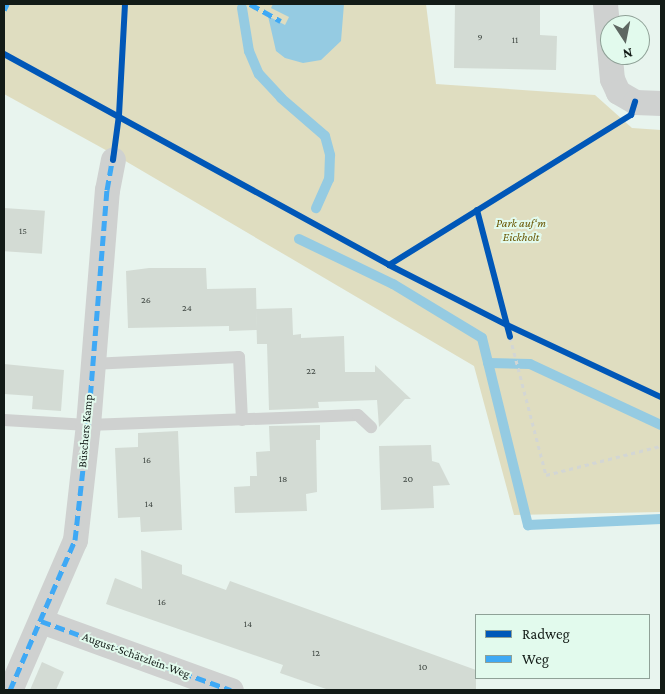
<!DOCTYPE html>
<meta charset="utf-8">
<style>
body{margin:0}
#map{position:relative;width:665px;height:694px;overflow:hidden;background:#e8f4ee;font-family:"Crimson Pro",serif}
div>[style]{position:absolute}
.green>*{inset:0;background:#dfddc0}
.water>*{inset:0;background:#95cbe2}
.stream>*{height:10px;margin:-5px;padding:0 5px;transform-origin:5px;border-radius:5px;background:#95cbe2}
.building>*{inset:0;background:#d3dbd4;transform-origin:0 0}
.path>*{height:3px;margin-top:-1.5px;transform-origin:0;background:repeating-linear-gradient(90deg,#d3d6d4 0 4px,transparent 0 8px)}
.service>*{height:12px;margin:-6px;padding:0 6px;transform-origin:6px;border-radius:6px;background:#cfd1d0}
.minor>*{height:25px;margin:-12.5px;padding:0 12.5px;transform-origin:12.5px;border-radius:12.5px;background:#cfd1d0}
.quiet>*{height:5px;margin-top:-2.5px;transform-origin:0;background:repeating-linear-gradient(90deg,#3fa9f5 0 10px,transparent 0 15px)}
.cycleway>*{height:6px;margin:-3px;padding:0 3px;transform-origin:3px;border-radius:3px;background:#0057b8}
span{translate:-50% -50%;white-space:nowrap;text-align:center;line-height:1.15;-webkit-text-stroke:4px #e2faed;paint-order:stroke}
.number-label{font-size:10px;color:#434b46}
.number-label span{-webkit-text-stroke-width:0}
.park-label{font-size:12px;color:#685500;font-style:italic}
.street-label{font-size:12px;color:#131b17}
.frame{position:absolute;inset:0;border:5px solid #131b17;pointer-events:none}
.legend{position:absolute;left:475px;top:614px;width:175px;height:65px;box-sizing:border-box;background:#e2faed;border:1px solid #8fa197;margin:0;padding:6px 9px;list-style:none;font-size:15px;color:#131b17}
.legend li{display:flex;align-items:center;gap:10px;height:25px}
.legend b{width:25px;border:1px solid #8fa197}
.north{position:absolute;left:600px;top:15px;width:50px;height:50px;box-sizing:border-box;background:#e2faed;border:1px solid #8fa197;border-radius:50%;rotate:169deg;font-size:14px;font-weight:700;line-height:20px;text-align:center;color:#131b17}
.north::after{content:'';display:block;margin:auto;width:18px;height:22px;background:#5e6762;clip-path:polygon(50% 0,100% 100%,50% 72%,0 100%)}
</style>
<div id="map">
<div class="green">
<i style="clip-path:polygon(4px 4px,426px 4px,436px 84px,595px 95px,632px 128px,661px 130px,661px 512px,514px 515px,474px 366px,122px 159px,4px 94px)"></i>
</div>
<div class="water">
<i style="clip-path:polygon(273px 4px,344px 4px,341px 41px,321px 60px,303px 63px,285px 58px,276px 51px,268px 16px,285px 25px,289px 17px,271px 8px)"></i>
</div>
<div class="stream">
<i style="left:242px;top:8px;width:44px;rotate:80.8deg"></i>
<i style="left:249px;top:51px;width:25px;rotate:67deg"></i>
<i style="left:259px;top:74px;width:33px;rotate:47deg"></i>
<i style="left:281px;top:98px;width:58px;rotate:40.8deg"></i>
<i style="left:325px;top:136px;width:20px;rotate:75deg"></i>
<i style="left:330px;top:155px;width:24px;rotate:92deg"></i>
<i style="left:329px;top:179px;width:32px;rotate:114deg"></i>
<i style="left:299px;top:239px;width:104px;rotate:25.6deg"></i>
<i style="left:393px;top:284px;width:104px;rotate:31.2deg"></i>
<i style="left:482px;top:338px;width:193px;rotate:76.2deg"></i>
<i style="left:528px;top:525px;width:133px;rotate:-2.6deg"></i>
<i style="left:488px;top:363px;width:42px;rotate:1.4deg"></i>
<i style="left:530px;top:364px;width:145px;rotate:25deg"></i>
</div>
<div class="building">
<i style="clip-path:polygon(455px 4px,540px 4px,540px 35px,557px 36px,556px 70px,454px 68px)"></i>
<i style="left:4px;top:208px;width:41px;height:43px;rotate:4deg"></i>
<i style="clip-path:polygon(149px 268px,206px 268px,207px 289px,256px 288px,257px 330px,229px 331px,229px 326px,128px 328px,126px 271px)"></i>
<i style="clip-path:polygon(292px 308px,293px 335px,301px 334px,301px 338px,344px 336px,345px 372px,375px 372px,375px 365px,411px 399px,405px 399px,379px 427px,377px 400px,318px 402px,319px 408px,269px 410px,267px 344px,257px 344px,256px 309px)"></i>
<i style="clip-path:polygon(4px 364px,64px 370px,61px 411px,32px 409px,33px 396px,4px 394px)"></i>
<i style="clip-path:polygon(320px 425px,320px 440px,316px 440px,317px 492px,306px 494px,307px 511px,235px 513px,234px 487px,250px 486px,250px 476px,257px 476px,256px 452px,270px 451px,269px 426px)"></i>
<i style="clip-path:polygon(178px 431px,182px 530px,141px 532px,140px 517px,118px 518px,115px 448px,138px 447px,138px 433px)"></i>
<i style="clip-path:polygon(431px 445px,432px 461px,439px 463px,450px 485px,433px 486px,434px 508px,381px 510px,379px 446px)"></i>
<i style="clip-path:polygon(141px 550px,182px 565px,182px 574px,226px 590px,230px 581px,476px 670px,476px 690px,329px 690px,280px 673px,283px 665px,106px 604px,115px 578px,142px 589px)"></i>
<i style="clip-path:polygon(42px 662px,64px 672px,56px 690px,30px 690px)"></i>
</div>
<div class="path">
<i style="left:510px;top:337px;width:143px;rotate:75.4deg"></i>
<i style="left:546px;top:475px;width:119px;rotate:-14.2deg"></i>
</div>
<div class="service">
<i style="left:91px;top:364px;width:148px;rotate:-2.7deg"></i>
<i style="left:239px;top:357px;width:63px;rotate:87.3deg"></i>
<i style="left:4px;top:420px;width:84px;rotate:3.4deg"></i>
<i style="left:88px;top:425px;width:270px;rotate:-2.1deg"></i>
<i style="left:358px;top:415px;width:18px;rotate:43deg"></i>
</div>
<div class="minor">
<i style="left:605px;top:4px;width:75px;rotate:84.7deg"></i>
<i style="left:612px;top:79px;width:14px;rotate:65deg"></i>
<i style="left:618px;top:92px;width:20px;rotate:30deg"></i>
<i style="left:635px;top:102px;width:26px;rotate:2deg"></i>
<i style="left:41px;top:621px;width:202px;rotate:20deg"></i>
<i style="left:10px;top:690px;width:163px;rotate:-66.6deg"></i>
<i style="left:75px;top:540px;width:116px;rotate:-83.6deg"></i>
<i style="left:88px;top:425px;width:236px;rotate:-85.4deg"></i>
<i style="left:107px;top:190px;width:31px;rotate:-79deg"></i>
</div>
<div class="quiet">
<i style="left:250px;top:4px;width:35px;rotate:29deg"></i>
<i style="left:4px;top:10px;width:7px;rotate:-63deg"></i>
<i style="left:41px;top:621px;width:202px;rotate:20deg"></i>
<i style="left:10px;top:690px;width:163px;rotate:-66.6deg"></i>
<i style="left:75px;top:540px;width:116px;rotate:-83.6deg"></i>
<i style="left:88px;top:425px;width:236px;rotate:-85.4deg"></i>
<i style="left:107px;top:190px;width:35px;rotate:-80deg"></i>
</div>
<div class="cycleway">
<i style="left:4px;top:54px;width:439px;rotate:28.7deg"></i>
<i style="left:389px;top:265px;width:132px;rotate:27deg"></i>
<i style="left:507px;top:325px;width:170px;rotate:25.1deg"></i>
<i style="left:113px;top:160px;width:45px;rotate:-82.4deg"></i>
<i style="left:119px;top:115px;width:111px;rotate:-86.9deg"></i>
<i style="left:477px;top:210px;width:131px;rotate:75.4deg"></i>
<i style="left:389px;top:265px;width:285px;rotate:-31.8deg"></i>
<i style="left:631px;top:115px;width:14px;rotate:-73deg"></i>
</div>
<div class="number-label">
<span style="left:480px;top:37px">9</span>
<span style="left:515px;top:40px">11</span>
<span style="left:23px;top:231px">15</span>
<span style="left:146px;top:300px">26</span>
<span style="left:187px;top:308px">24</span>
<span style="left:311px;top:371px">22</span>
<span style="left:147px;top:460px">16</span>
<span style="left:283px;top:479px">18</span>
<span style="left:408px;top:479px">20</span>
<span style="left:149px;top:504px">14</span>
<span style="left:162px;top:602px">16</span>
<span style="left:248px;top:624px">14</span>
<span style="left:316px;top:653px">12</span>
<span style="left:423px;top:667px">10</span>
</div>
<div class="park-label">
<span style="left:521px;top:231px">Park auf‘m<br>Eickholt</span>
</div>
<div class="street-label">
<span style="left:86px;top:431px;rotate:-85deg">Büschers Kamp</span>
<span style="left:136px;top:656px;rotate:20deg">August-Schätzlein-Weg</span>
</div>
<div class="frame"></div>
<ul class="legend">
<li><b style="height:6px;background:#0057b8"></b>Radweg</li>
<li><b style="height:6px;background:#3fa9f5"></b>Weg</li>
</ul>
<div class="north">N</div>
</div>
